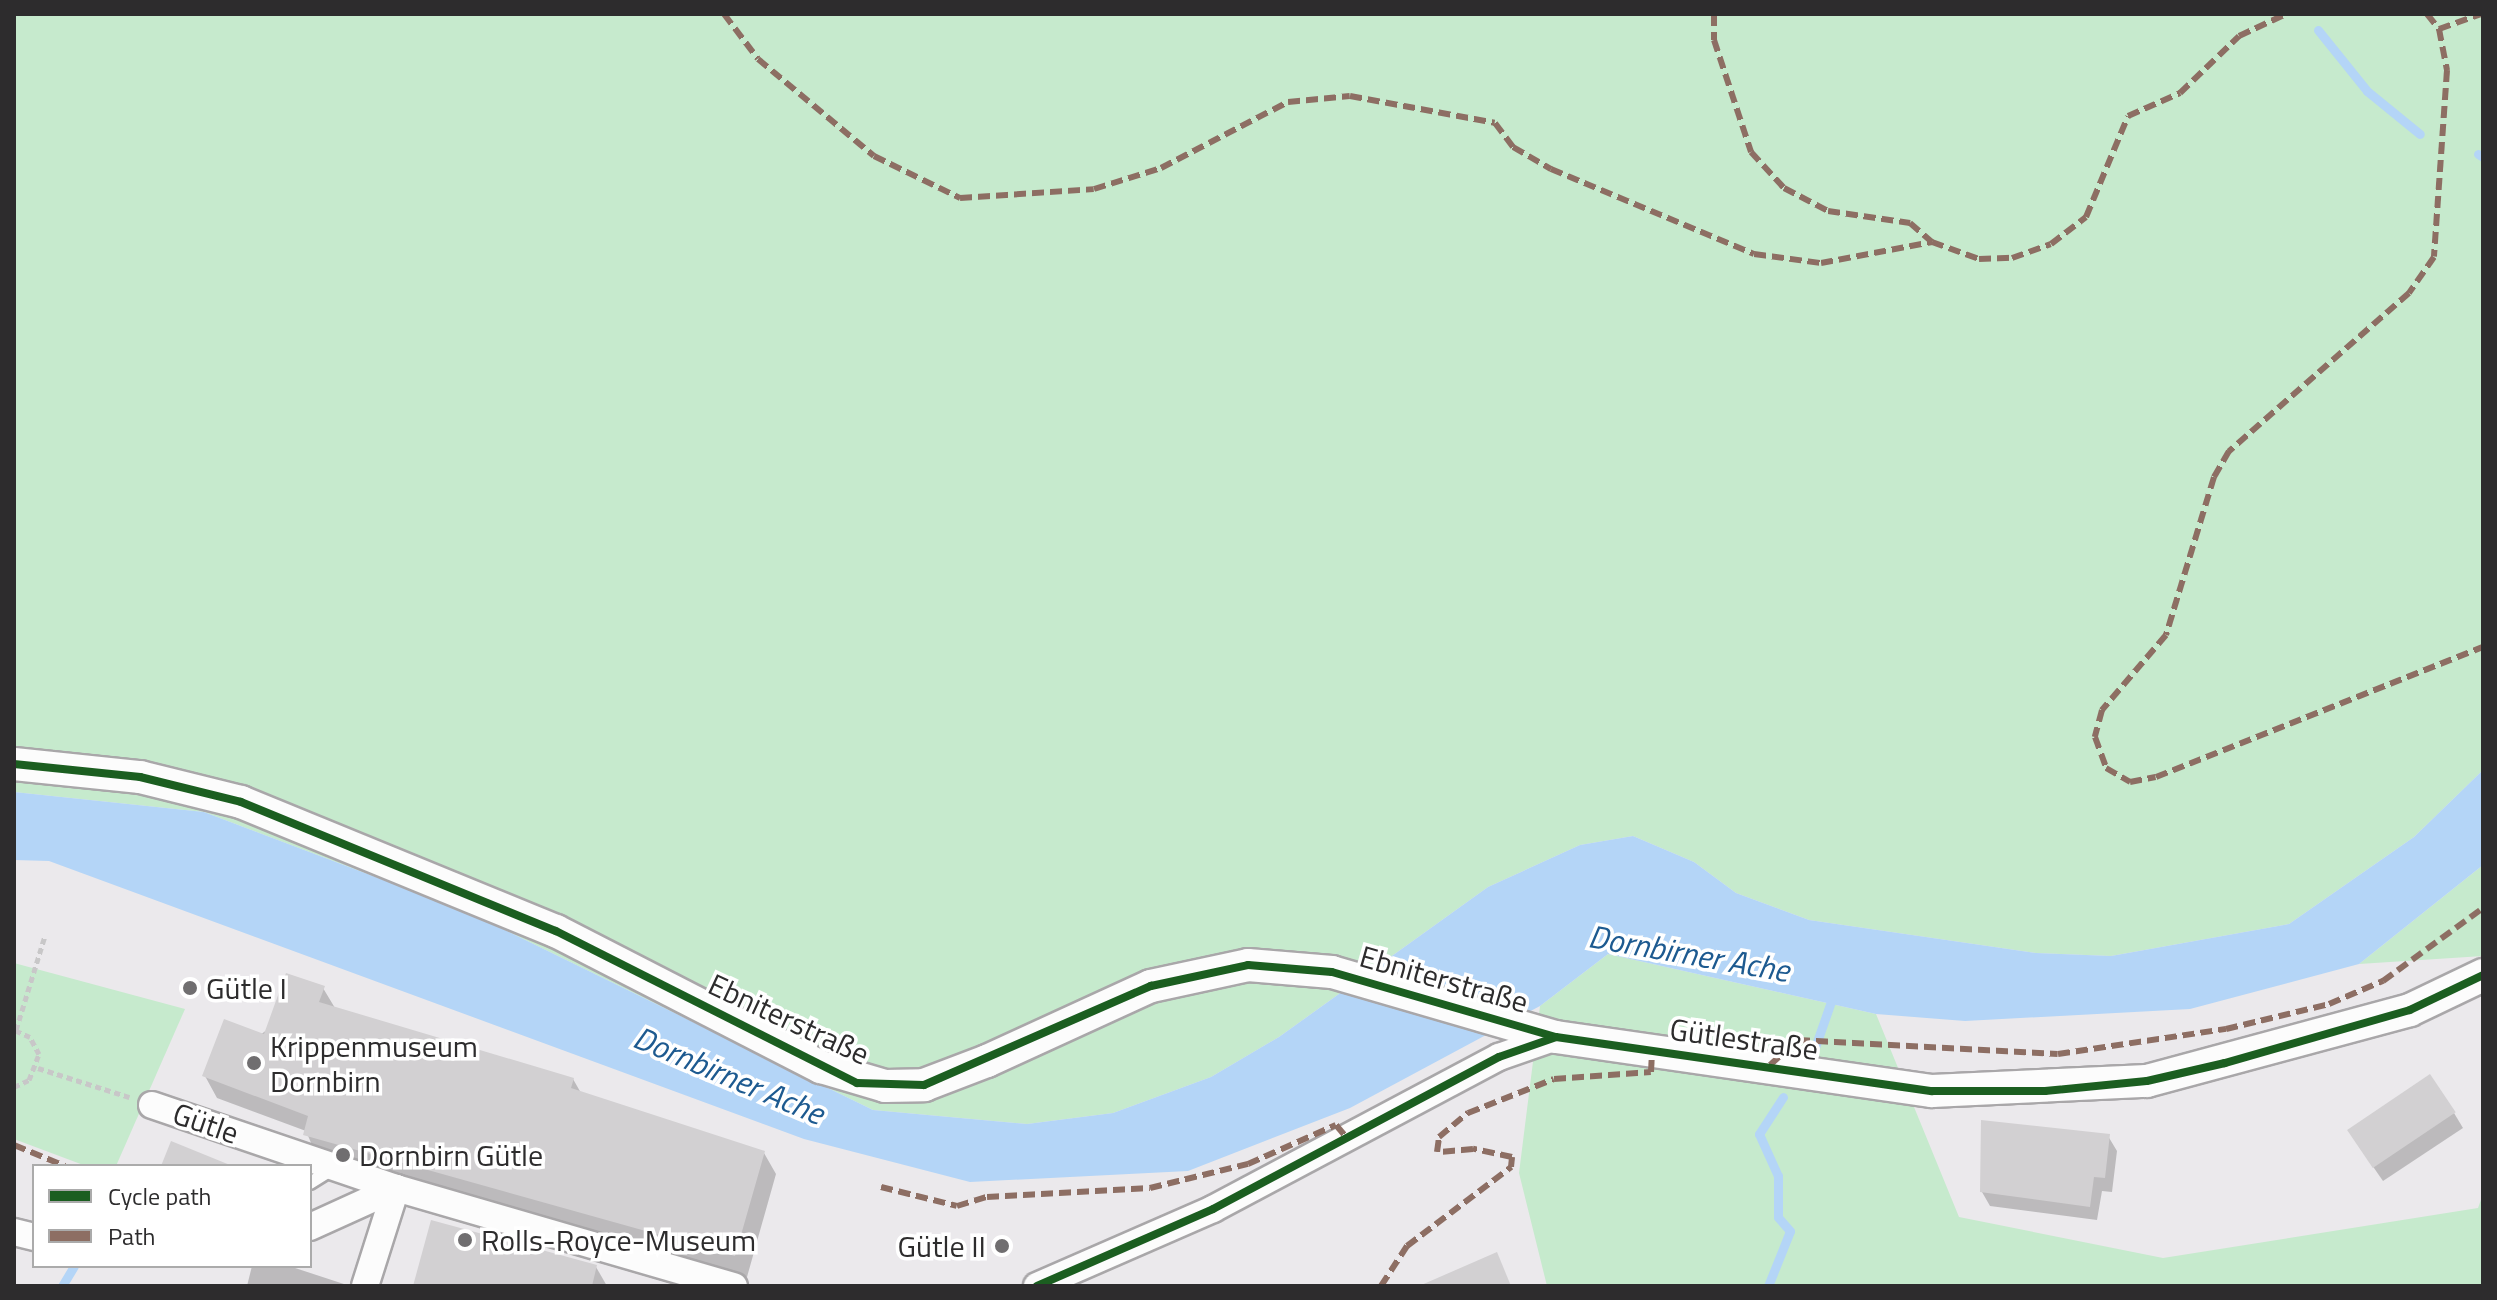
<!DOCTYPE html>
<meta charset="utf-8">
<style>
body{margin:0}
#map{position:relative;width:2497px;height:1300px;overflow:hidden;background:#ebe9ec;font-family:"Titillium Web",sans-serif}
div>[style]{position:absolute}
.green>*{inset:0;background:#c6eacd}
.water>*{inset:0;background:#b4d5f7}
.shadow>*{inset:0;background:#0003}
.stream>*{height:9px;margin:-4.5px;padding:0 4.5px;transform-origin:4.5px;border-radius:4.5px;background:#b4d5f7}
.building>*{inset:0;background:#d2d0d2;transform-origin:0 0}
.path>*{height:5px;margin-top:-2.5px;transform-origin:0;background:repeating-linear-gradient(90deg,#c8c7c8 0 6px,transparent 0 10px)}
.roads{filter:drop-shadow(2px 0 #a9a7a9) drop-shadow(-2px 0 #a9a7a9) drop-shadow(0 2px #a9a7a9) drop-shadow(0 -2px #a9a7a9)}
.service>*{height:12px;margin:-6px;padding:0 6px;transform-origin:6px;border-radius:6px;background:#fcfcfc}
.minor>*{height:26px;margin:-13px;padding:0 13px;transform-origin:13px;border-radius:13px;background:#fcfcfc}
.tertiary>*{height:32px;margin:-16px;padding:0 16px;transform-origin:16px;border-radius:16px;background:#fcfcfc}
.quiet>*{height:6px;margin-top:-3px;transform-origin:0;background:repeating-linear-gradient(90deg,#8d6e63 0 12px,transparent 0 18px)}
.cycleway>*{height:8px;margin:-4px;padding:0 4px;transform-origin:4px;border-radius:4px;background:#1b5e20}
.dots>*{width:22px;height:22px;translate:-50% -50%;box-sizing:border-box;border:4px solid #fff;border-radius:50%}
span{translate:-50% -50%;white-space:nowrap;text-align:center;line-height:1.15;-webkit-text-stroke:7px #fff;paint-order:stroke}
.street-label{font-size:30px;color:#2d2c2d}
.poi-label{font-size:30px;color:#2d2c2d}
.left{translate:0 -50%;text-align:left}
.right{translate:-100% -50%;text-align:right}
.water-label{font-size:32px;color:#1d5a90;font-style:italic}
.frame{position:absolute;inset:0;border:16px solid #2d2c2d;pointer-events:none}
.legend{position:absolute;left:32px;top:1164px;width:280px;height:104px;box-sizing:border-box;background:#fff;border:2px solid #ababab;margin:0;padding:10px 14px;list-style:none;font-size:24px;color:#2d2c2d}
.legend li{display:flex;align-items:center;gap:16px;height:40px}
.legend b{width:40px;border:2px solid #ababab}
</style>
<div id="map">
<div class="green">
<i style="clip-path:polygon(14px 14px,2483px 14px,2483px 770px,2414px 837px,2289px 924px,2111px 956px,2036px 953px,1809px 920px,1736px 893px,1694px 862px,1633px 836px,1580px 845px,1488px 887px,1279px 1037px,1211px 1077px,1113px 1113px,1027px 1124px,873px 1110px,468px 912px,204px 812px,14px 792px)"></i>
<i style="clip-path:polygon(2483px 865px,2483px 956px,2359px 964px)"></i>
<i style="clip-path:polygon(1608px 954px,1876px 1014px,1959px 1217px,2163px 1258px,2478px 1208px,2483px 1194px,2483px 1286px,1547px 1286px,1519px 1173px,1540px 1006px)"></i>
<i style="clip-path:polygon(14px 963px,185px 1009px,116px 1166px,86px 1166px,14px 1139px)"></i>
</div>
<div class="water">
<i style="clip-path:polygon(2483px 770px,2483px 865px,2359px 964px,2190px 1009px,1965px 1021px,1876px 1014px,1608px 954px,1540px 1006px,1350px 1108px,1188px 1171px,970px 1182px,804px 1139px,49px 861px,14px 860px,14px 792px,204px 812px,468px 912px,873px 1110px,1027px 1124px,1113px 1113px,1211px 1077px,1279px 1037px,1488px 887px,1580px 845px,1633px 836px,1694px 862px,1736px 893px,1809px 920px,2036px 953px,2111px 956px,2289px 924px,2414px 837px)"></i>
</div>
<div class="shadow">
<i style="clip-path:polygon(323px 988px,335px 1008px,573px 1079px,581px 1093px,764px 1153px,776px 1174px,747px 1277px,317px 1157px,306px 1131px,217px 1098px,205px 1076px)"></i>
<i style="clip-path:polygon(2454px 1113px,2463px 1128px,2383px 1181px,2358px 1145px)"></i>
<i style="clip-path:polygon(2108px 1136px,2117px 1151px,2112px 1192px,2102px 1191px,2097px 1220px,1990px 1206px,1982px 1192px)"></i>
<i style="clip-path:polygon(252px 1266px,289px 1266px,350px 1286px,247px 1286px)"></i>
<i style="clip-path:polygon(596px 1267px,607px 1286px,415px 1286px)"></i>
</div>
<div class="stream">
<i style="left:2318px;top:30px;width:78px;rotate:51.2deg"></i>
<i style="left:2367px;top:91px;width:68px;rotate:39.1deg"></i>
<i style="left:2478px;top:154px;width:6px;rotate:31deg"></i>
<i style="left:1813px;top:1053px;width:64px;rotate:-70.7deg"></i>
<i style="left:62px;top:1286px;width:23px;rotate:-59deg"></i>
<i style="left:1768px;top:1286px;width:59px;rotate:-68.2deg"></i>
<i style="left:1790px;top:1231px;width:18px;rotate:-131deg"></i>
<i style="left:1778px;top:1217px;width:41px;rotate:-90deg"></i>
<i style="left:1778px;top:1176px;width:46px;rotate:-114.3deg"></i>
<i style="left:1759px;top:1134px;width:44px;rotate:-57deg"></i>
</div>
<div class="building">
<i style="clip-path:polygon(286px 973px,325px 986px,319px 1002px,574px 1078px,571px 1088px,765px 1151px,735px 1256px,303px 1135px,308px 1116px,202px 1076px,224px 1019px,264px 1034px)"></i>
<i style="left:2430px;top:1074px;width:46px;height:100px;rotate:56deg"></i>
<i style="clip-path:polygon(1981px 1120px,2110px 1134px,2105px 1178px,2094px 1177px,2090px 1207px,1980px 1192px)"></i>
<i style="clip-path:polygon(171px 1141px,230px 1165px,230px 1166px,161px 1166px)"></i>
<i style="clip-path:polygon(431px 1220px,597px 1265px,592px 1286px,413px 1286px)"></i>
<i style="clip-path:polygon(1497px 1252px,1511px 1286px,1419px 1286px)"></i>
</div>
<div class="path">
<i style="left:16px;top:1030px;width:98px;rotate:-72.9deg"></i>
<i style="left:38px;top:1068px;width:96px;rotate:17.7deg"></i>
<i style="left:14px;top:1087px;width:17px;rotate:-25deg"></i>
<i style="left:29px;top:1080px;width:28px;rotate:-69deg"></i>
<i style="left:39px;top:1054px;width:19px;rotate:-118deg"></i>
<i style="left:30px;top:1037px;width:17px;rotate:-156deg"></i>
</div>
<div class="roads">
<div class="service">
<i style="left:310px;top:1183px;width:25px;rotate:-32deg"></i>
</div>
<div class="minor">
<i style="left:152px;top:1105px;width:258px;rotate:18.8deg"></i>
<i style="left:396px;top:1188px;width:352px;rotate:16.2deg"></i>
<i style="left:310px;top:1227px;width:94px;rotate:-24.4deg"></i>
<i style="left:14px;top:1232px;width:21px;rotate:14deg"></i>
<i style="left:365px;top:1286px;width:103px;rotate:-72.4deg"></i>
<i style="left:1037px;top:1286px;width:192px;rotate:-23.6deg"></i>
<i style="left:1213px;top:1209px;width:324px;rotate:-28deg"></i>
<i style="left:1499px;top:1057px;width:60px;rotate:-19.3deg"></i>
</div>
<div class="tertiary">
<i style="left:14px;top:764px;width:127px;rotate:5.9deg"></i>
<i style="left:140px;top:777px;width:104px;rotate:13.9deg"></i>
<i style="left:241px;top:802px;width:340px;rotate:22.3deg"></i>
<i style="left:556px;top:931px;width:298px;rotate:27.2deg"></i>
<i style="left:821px;top:1067px;width:67px;rotate:16.5deg"></i>
<i style="left:885px;top:1086px;width:39px;rotate:-1deg"></i>
<i style="left:924px;top:1085px;width:67px;rotate:-20.9deg"></i>
<i style="left:987px;top:1061px;width:180px;rotate:-24.6deg"></i>
<i style="left:1151px;top:986px;width:99px;rotate:-12.2deg"></i>
<i style="left:1248px;top:965px;width:84px;rotate:4.8deg"></i>
<i style="left:1332px;top:972px;width:233px;rotate:16.2deg"></i>
<i style="left:1556px;top:1037px;width:380px;rotate:8.2deg"></i>
<i style="left:1932px;top:1091px;width:215px;rotate:-2.7deg"></i>
<i style="left:2147px;top:1081px;width:272px;rotate:-15.1deg"></i>
<i style="left:2410px;top:1010px;width:81px;rotate:-25.6deg"></i>
</div>
</div>
<div class="quiet">
<i style="left:724px;top:14px;width:56px;rotate:52.9deg"></i>
<i style="left:758px;top:59px;width:151px;rotate:39.9deg"></i>
<i style="left:874px;top:156px;width:96px;rotate:26deg"></i>
<i style="left:960px;top:198px;width:134px;rotate:-3.8deg"></i>
<i style="left:1094px;top:189px;width:70px;rotate:-17.4deg"></i>
<i style="left:1161px;top:168px;width:143px;rotate:-27.5deg"></i>
<i style="left:1288px;top:102px;width:62px;rotate:-5.5deg"></i>
<i style="left:1350px;top:96px;width:147px;rotate:10.5deg"></i>
<i style="left:1495px;top:123px;width:30px;rotate:53deg"></i>
<i style="left:1513px;top:147px;width:44px;rotate:30.1deg"></i>
<i style="left:1551px;top:169px;width:220px;rotate:22.7deg"></i>
<i style="left:1754px;top:254px;width:68px;rotate:7.7deg"></i>
<i style="left:1821px;top:263px;width:113px;rotate:-10.7deg"></i>
<i style="left:1714px;top:14px;width:26px;rotate:90deg"></i>
<i style="left:1714px;top:40px;width:118px;rotate:71.7deg"></i>
<i style="left:1751px;top:152px;width:49px;rotate:47.5deg"></i>
<i style="left:1784px;top:188px;width:50px;rotate:27.6deg"></i>
<i style="left:1828px;top:211px;width:83px;rotate:8.3deg"></i>
<i style="left:1910px;top:223px;width:29px;rotate:41deg"></i>
<i style="left:1932px;top:242px;width:50px;rotate:19.9deg"></i>
<i style="left:1979px;top:259px;width:33px;rotate:-2deg"></i>
<i style="left:2012px;top:258px;width:41px;rotate:-19.7deg"></i>
<i style="left:2051px;top:244px;width:44px;rotate:-37.6deg"></i>
<i style="left:2086px;top:217px;width:109px;rotate:-67.4deg"></i>
<i style="left:2128px;top:116px;width:57px;rotate:-23.9deg"></i>
<i style="left:2180px;top:93px;width:82px;rotate:-44deg"></i>
<i style="left:2239px;top:36px;width:52px;rotate:-25.1deg"></i>
<i style="left:2427px;top:14px;width:19px;rotate:51deg"></i>
<i style="left:2439px;top:29px;width:42px;rotate:79deg"></i>
<i style="left:2447px;top:70px;width:187px;rotate:94deg"></i>
<i style="left:2434px;top:257px;width:44px;rotate:124.8deg"></i>
<i style="left:2409px;top:293px;width:240px;rotate:138.7deg"></i>
<i style="left:2229px;top:451px;width:30px;rotate:120deg"></i>
<i style="left:2214px;top:477px;width:165px;rotate:106.9deg"></i>
<i style="left:2166px;top:635px;width:99px;rotate:130.5deg"></i>
<i style="left:2102px;top:710px;width:28px;rotate:105deg"></i>
<i style="left:2095px;top:737px;width:33px;rotate:70deg"></i>
<i style="left:2106px;top:768px;width:28px;rotate:30deg"></i>
<i style="left:2130px;top:782px;width:26px;rotate:-11deg"></i>
<i style="left:2156px;top:777px;width:352px;rotate:-21.7deg"></i>
<i style="left:2439px;top:29px;width:45px;rotate:-19.7deg"></i>
<i style="left:1770px;top:1065px;width:38px;rotate:-42deg"></i>
<i style="left:1798px;top:1040px;width:260px;rotate:3.1deg"></i>
<i style="left:2058px;top:1054px;width:170px;rotate:-8.5deg"></i>
<i style="left:2226px;top:1029px;width:106px;rotate:-13.6deg"></i>
<i style="left:2329px;top:1004px;width:59px;rotate:-23.1deg"></i>
<i style="left:2383px;top:981px;width:124px;rotate:-36.1deg"></i>
<i style="left:14px;top:1145px;width:55px;rotate:22.4deg"></i>
<i style="left:881px;top:1187px;width:78px;rotate:14deg"></i>
<i style="left:957px;top:1206px;width:31px;rotate:-17deg"></i>
<i style="left:987px;top:1197px;width:163px;rotate:-3.2deg"></i>
<i style="left:1150px;top:1188px;width:101px;rotate:-13.8deg"></i>
<i style="left:1248px;top:1164px;width:96px;rotate:-23.9deg"></i>
<i style="left:1336px;top:1125px;width:16px;rotate:50deg"></i>
<i style="left:1381px;top:1286px;width:48px;rotate:-57deg"></i>
<i style="left:1407px;top:1246px;width:131px;rotate:-37.2deg"></i>
<i style="left:1511px;top:1167px;width:10px;rotate:-84deg"></i>
<i style="left:1512px;top:1157px;width:40px;rotate:-168deg"></i>
<i style="left:1473px;top:1149px;width:36px;rotate:175deg"></i>
<i style="left:1437px;top:1152px;width:15px;rotate:-82deg"></i>
<i style="left:1439px;top:1137px;width:38px;rotate:-40deg"></i>
<i style="left:1468px;top:1113px;width:92px;rotate:-21.6deg"></i>
<i style="left:1554px;top:1079px;width:97px;rotate:-4.1deg"></i>
<i style="left:1651px;top:1072px;width:21px;rotate:-87deg"></i>
</div>
<div class="cycleway">
<i style="left:14px;top:764px;width:127px;rotate:5.9deg"></i>
<i style="left:140px;top:777px;width:104px;rotate:13.9deg"></i>
<i style="left:241px;top:802px;width:340px;rotate:22.3deg"></i>
<i style="left:556px;top:931px;width:337px;rotate:26.8deg"></i>
<i style="left:857px;top:1083px;width:67px;rotate:1.7deg"></i>
<i style="left:924px;top:1085px;width:248px;rotate:-23.6deg"></i>
<i style="left:1151px;top:986px;width:99px;rotate:-12.2deg"></i>
<i style="left:1248px;top:965px;width:84px;rotate:4.8deg"></i>
<i style="left:1332px;top:972px;width:233px;rotate:16.2deg"></i>
<i style="left:1037px;top:1286px;width:192px;rotate:-23.6deg"></i>
<i style="left:1213px;top:1209px;width:324px;rotate:-28deg"></i>
<i style="left:1499px;top:1057px;width:60px;rotate:-19.3deg"></i>
<i style="left:1556px;top:1037px;width:380px;rotate:8.2deg"></i>
<i style="left:1932px;top:1091px;width:113px"></i>
<i style="left:2045px;top:1091px;width:102px;rotate:-5.6deg"></i>
<i style="left:2147px;top:1081px;width:80px;rotate:-13deg"></i>
<i style="left:2225px;top:1063px;width:192px;rotate:-16deg"></i>
<i style="left:2410px;top:1010px;width:81px;rotate:-25.6deg"></i>
</div>
<div class="dots">
<i style="left:190px;top:988px;background:#706e70"></i>
<i style="left:254px;top:1063px;background:#706e70"></i>
<i style="left:343px;top:1155px;background:#706e70"></i>
<i style="left:465px;top:1240px;background:#706e70"></i>
<i style="left:1002px;top:1246px;background:#706e70"></i>
</div>
<div class="street-label">
<span style="left:1444px;top:979px;rotate:16deg">Ebniterstraße</span>
<span style="left:789px;top:1019px;rotate:25deg">Ebniterstraße</span>
<span style="left:1744px;top:1039px;rotate:8deg">Gütlestraße</span>
<span style="left:206px;top:1123px;rotate:19deg">Gütle</span>
</div>
<div class="poi-label">
<span class="left" style="left:206px;top:988px">Gütle I</span>
<span class="left" style="left:270px;top:1063px">Krippenmuseum<br>Dornbirn</span>
<span class="left" style="left:359px;top:1155px">Dornbirn Gütle</span>
<span class="left" style="left:481px;top:1240px">Rolls-Royce-Museum</span>
<span class="right" style="left:986px;top:1246px">Gütle II</span>
</div>
<div class="water-label">
<span style="left:1689px;top:953px;rotate:10deg">Dornbirner Ache</span>
<span style="left:729px;top:1075px;rotate:23deg">Dornbirner Ache</span>
</div>
<div class="frame"></div>
<ul class="legend">
<li><b style="height:10px;background:#1b5e20"></b>Cycle path</li>
<li><b style="height:10px;background:#8d6e63"></b>Path</li>
</ul>
</div>
